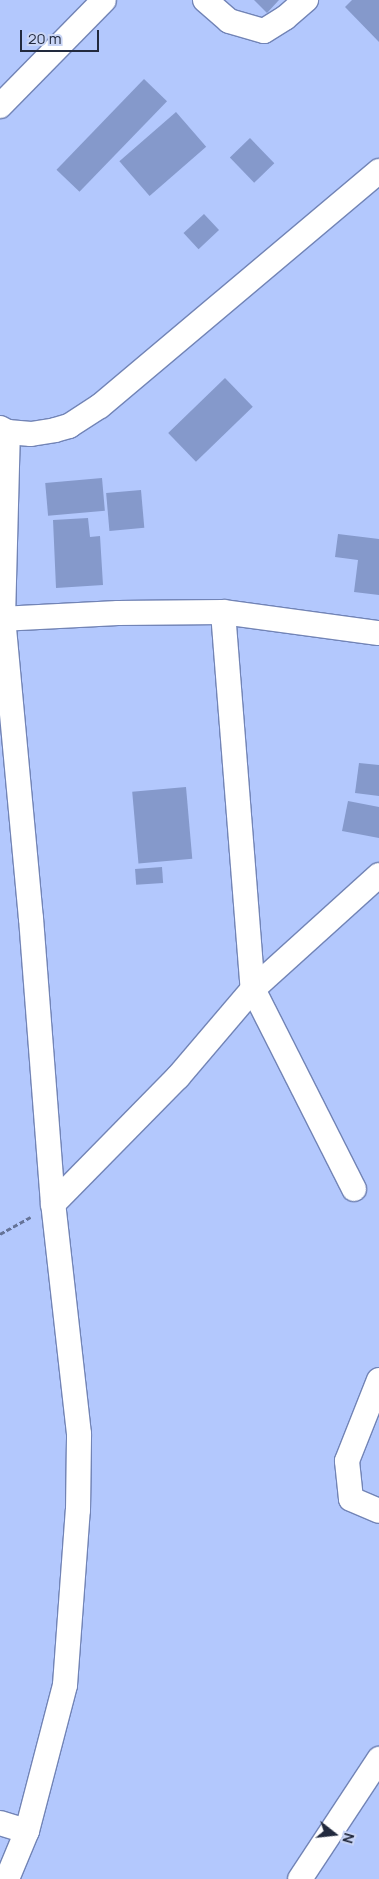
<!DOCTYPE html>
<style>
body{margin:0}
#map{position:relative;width:379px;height:1879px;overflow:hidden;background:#b3c8fd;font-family:Manrope,sans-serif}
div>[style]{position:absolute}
.building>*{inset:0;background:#8599cb;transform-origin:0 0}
.path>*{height:3px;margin-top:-1.5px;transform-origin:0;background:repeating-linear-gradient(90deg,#657397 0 5px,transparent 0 7.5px)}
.roads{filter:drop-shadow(1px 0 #7284b6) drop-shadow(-1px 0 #7284b6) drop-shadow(0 1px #7284b6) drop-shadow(0 -1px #7284b6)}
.minor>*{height:24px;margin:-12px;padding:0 12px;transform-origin:12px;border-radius:12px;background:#fff}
span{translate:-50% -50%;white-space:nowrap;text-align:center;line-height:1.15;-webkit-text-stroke:4.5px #c9d5f6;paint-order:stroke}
.north{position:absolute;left:309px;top:1809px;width:50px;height:50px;-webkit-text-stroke:4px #c9d5f6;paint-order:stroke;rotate:106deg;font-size:14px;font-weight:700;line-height:20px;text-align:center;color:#222a3e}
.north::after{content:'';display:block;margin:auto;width:18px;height:22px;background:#222a3e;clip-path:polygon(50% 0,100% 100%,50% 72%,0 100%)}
.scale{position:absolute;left:20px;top:30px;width:79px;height:22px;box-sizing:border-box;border:2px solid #222a3e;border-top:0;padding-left:6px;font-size:15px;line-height:18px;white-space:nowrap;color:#222a3e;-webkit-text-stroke:4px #c9d5f6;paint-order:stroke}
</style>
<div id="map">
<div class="building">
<i style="clip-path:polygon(254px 0,279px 0,267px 13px)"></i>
<i style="clip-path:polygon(352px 0,379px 0,379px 42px,345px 7px)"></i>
<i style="left:144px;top:79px;width:32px;height:126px;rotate:44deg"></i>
<i style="left:176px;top:112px;width:46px;height:75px;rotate:49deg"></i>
<i style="left:250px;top:138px;width:35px;height:28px;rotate:46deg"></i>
<i style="left:204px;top:214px;width:22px;height:28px;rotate:47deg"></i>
<i style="left:225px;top:378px;width:40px;height:79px;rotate:46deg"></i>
<i style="left:102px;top:478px;width:33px;height:57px;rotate:85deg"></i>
<i style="left:141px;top:490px;width:38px;height:35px;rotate:85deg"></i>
<i style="clip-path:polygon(88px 518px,90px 537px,100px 536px,103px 585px,56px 588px,53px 520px)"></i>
<i style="clip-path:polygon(338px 534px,379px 539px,379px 595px,354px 592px,358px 560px,335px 557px)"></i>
<i style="clip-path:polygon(359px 763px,379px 765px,379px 796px,355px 793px)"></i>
<i style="left:186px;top:787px;width:72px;height:54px;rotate:85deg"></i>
<i style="clip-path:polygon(348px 801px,379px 807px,379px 838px,342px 831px)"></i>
<i style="left:162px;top:867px;width:16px;height:27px;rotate:86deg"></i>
</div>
<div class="path">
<i style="left:0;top:1234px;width:35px;rotate:-29deg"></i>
</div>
<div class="roads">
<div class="minor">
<i style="left:205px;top:0;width:32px;rotate:41deg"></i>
<i style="left:229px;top:21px;width:36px;rotate:16deg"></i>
<i style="left:264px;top:31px;width:25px;rotate:-32deg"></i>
<i style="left:285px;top:18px;width:28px;rotate:-41deg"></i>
<i style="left:0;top:106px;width:148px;rotate:-45.5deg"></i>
<i style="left:0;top:428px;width:9px;rotate:27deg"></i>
<i style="left:8px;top:432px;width:23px;rotate:5deg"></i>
<i style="left:31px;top:434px;width:24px;rotate:-9deg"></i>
<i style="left:55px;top:430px;width:15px;rotate:-16deg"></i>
<i style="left:69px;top:426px;width:37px;rotate:-33deg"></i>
<i style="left:100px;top:406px;width:365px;rotate:-40.1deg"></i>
<i style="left:223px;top:612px;width:378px;rotate:85.5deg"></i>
<i style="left:253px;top:989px;width:224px;rotate:63.2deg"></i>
<i style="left:0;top:619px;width:118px;rotate:-2.9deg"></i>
<i style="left:118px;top:613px;width:105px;rotate:-0.5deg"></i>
<i style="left:223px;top:612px;width:157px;rotate:7.7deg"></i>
<i style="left:53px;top:1204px;width:178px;rotate:-45.5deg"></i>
<i style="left:178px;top:1077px;width:116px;rotate:-49.6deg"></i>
<i style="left:253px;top:989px;width:170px;rotate:-42.1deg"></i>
<i style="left:379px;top:1380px;width:87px;rotate:111.6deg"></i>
<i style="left:347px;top:1461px;width:38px;rotate:84deg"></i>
<i style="left:351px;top:1499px;width:30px;rotate:23deg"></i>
<i style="left:0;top:1823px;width:28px;rotate:17deg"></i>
<i style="left:7px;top:1879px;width:52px;rotate:-67.4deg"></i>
<i style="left:27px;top:1831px;width:151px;rotate:-75.4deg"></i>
<i style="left:65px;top:1685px;width:175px;rotate:-85.8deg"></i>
<i style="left:78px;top:1510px;width:76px;rotate:-89.2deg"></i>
<i style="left:79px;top:1434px;width:231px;rotate:-96.4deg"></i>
<i style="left:53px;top:1204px;width:286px;rotate:-94.4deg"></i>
<i style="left:31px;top:919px;width:301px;rotate:-95.3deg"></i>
<i style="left:3px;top:619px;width:187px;rotate:-88.5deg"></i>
<i style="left:300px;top:1879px;width:144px;rotate:-56.6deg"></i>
</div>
</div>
<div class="north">N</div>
<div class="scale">20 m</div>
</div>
